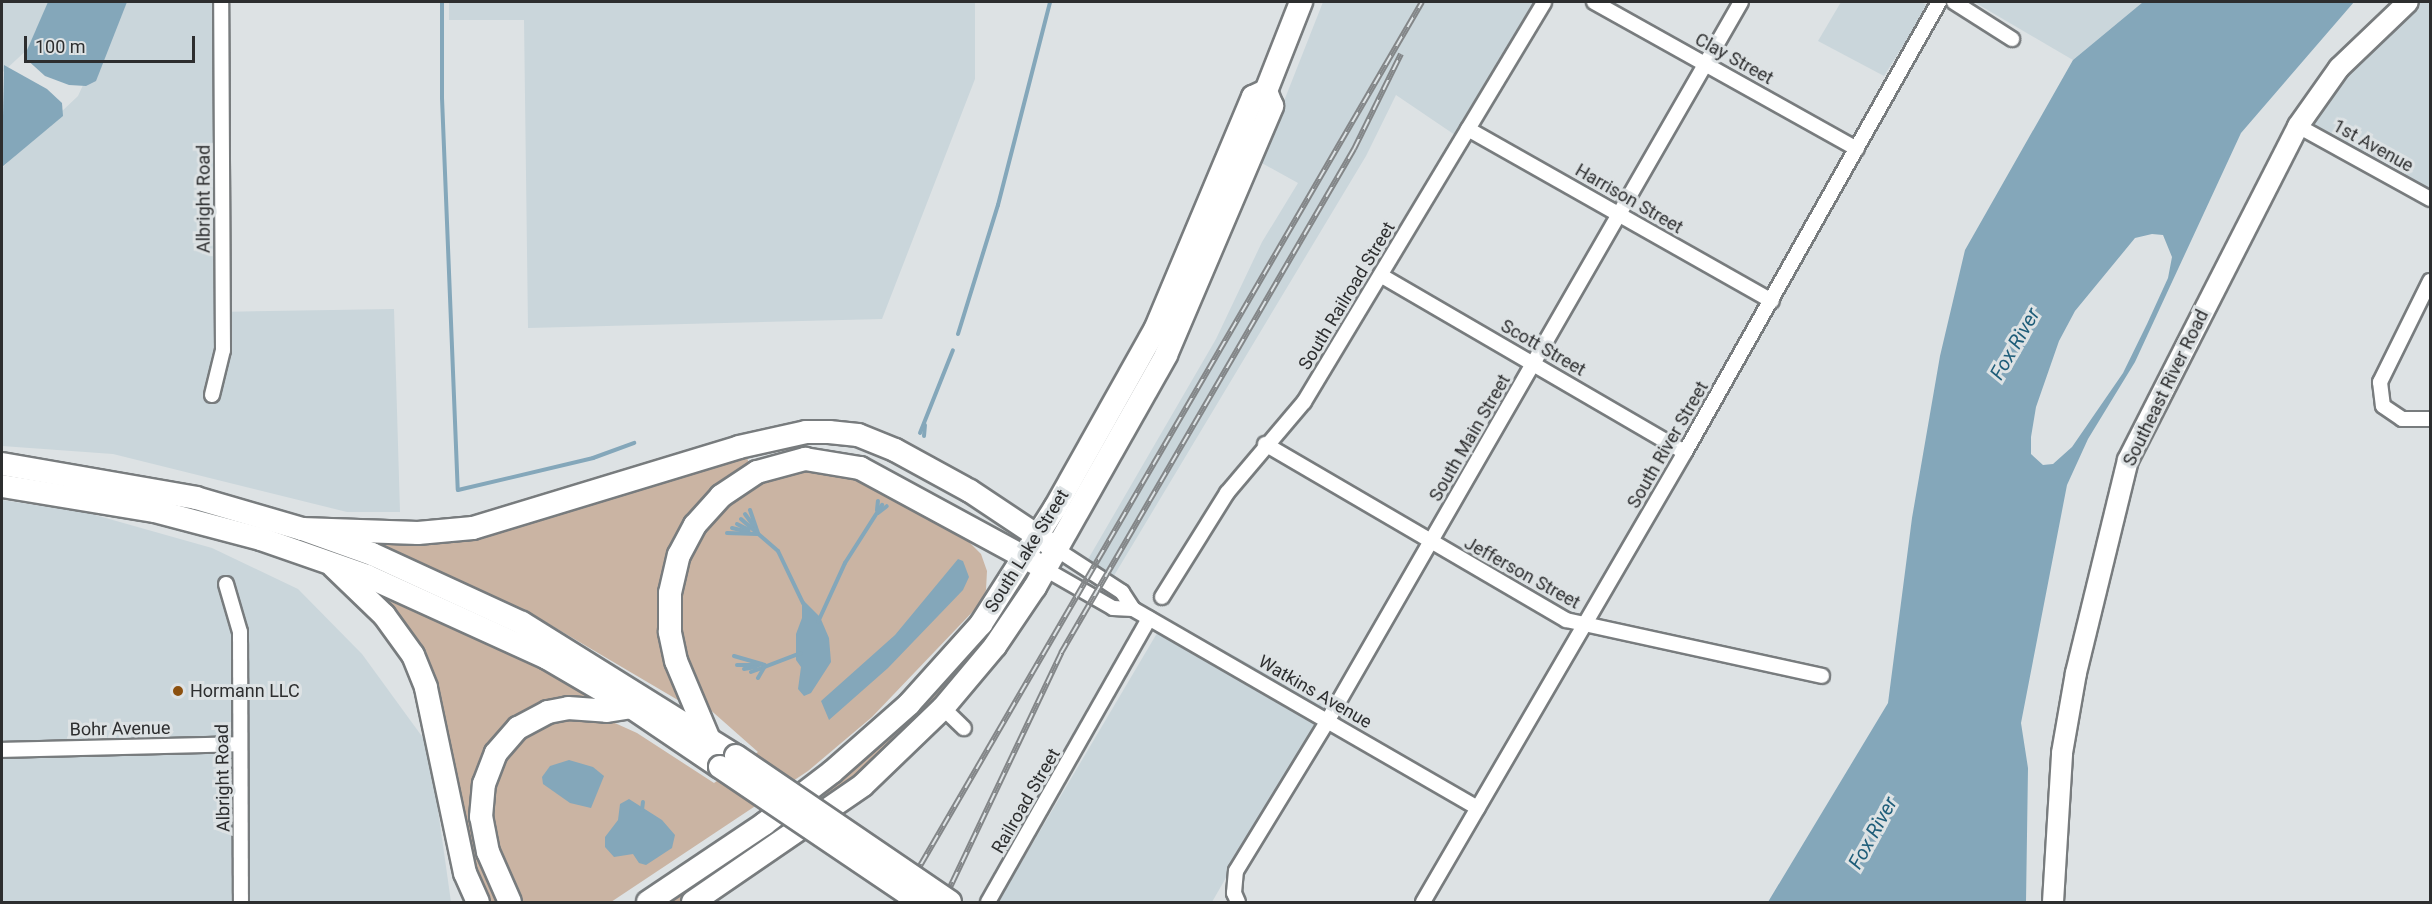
<!DOCTYPE html>
<style>
body{margin:0}
#map{position:relative;width:2432px;height:904px;overflow:hidden;background:#dde2e4;font-family:Roboto,sans-serif}
div>[style]{position:absolute}
.built>*{inset:0;background:#cad6db}
.green>*{inset:0;background:#cab4a3}
.water>*{inset:0;background:#84a7ba}
.stream>*{height:4px;margin:-2px;padding:0 2px;transform-origin:2px;border-radius:2px;background:#84a7ba}
.roads{filter:drop-shadow(2px 0 #787c7e) drop-shadow(-2px 0 #787c7e) drop-shadow(0 2px #787c7e) drop-shadow(0 -2px #787c7e)}
.street>*{height:14px;margin:-7px;padding:0 7px;transform-origin:7px;border-radius:7px;background:#fff}
.secondary>*{height:20px;margin:-10px;padding:0 10px;transform-origin:10px;border-radius:10px;background:#fff}
.primary>*{height:22px;margin:-11px;padding:0 11px;transform-origin:11px;border-radius:11px;background:#fff}
.rail>*{height:6px;margin-top:-3px;transform-origin:0;background:repeating-linear-gradient(90deg,#dde2e4 0 11px,#838688 0 22px);box-sizing:border-box;border-block:2px solid #838688}
.bridges{filter:drop-shadow(2px 0 #787c7e) drop-shadow(-2px 0 #787c7e) drop-shadow(0 2px #787c7e) drop-shadow(0 -2px #787c7e)}
.primary-bridge>*{height:22px;margin:-11px;padding:0 11px;transform-origin:11px;border-radius:11px;background:#fff}
.dots>*{width:16px;height:16px;translate:-50% -50%;box-sizing:border-box;border:3px solid #dde2e4;border-radius:50%}
span{translate:-50% -50%;white-space:nowrap;text-align:center;line-height:1.15;-webkit-text-stroke:6px #dde2e4;paint-order:stroke}
.street-label{font-size:18px;color:#2d2e2f}
.poi-label{font-size:18px;color:#2d2e2f}
.left{translate:0 -50%;text-align:left}
.water-label{font-size:20px;color:#1e5d79;font-style:italic}
.frame{position:absolute;inset:0;border:3px solid #2d2e2f;pointer-events:none}
.scale{position:absolute;left:24px;top:36px;width:171px;height:27px;box-sizing:border-box;border:3px solid #2d2e2f;border-top:0;padding-left:8px;font-size:18px;line-height:21px;white-space:nowrap;color:#2d2e2f;-webkit-text-stroke:4px #dde2e4;paint-order:stroke}
</style>
<div id="map">
<div class="built">
<i style="clip-path:polygon(2px 2px,56px 2px,31px 46px,2px 73px)"></i>
<i style="clip-path:polygon(121px 2px,215px 2px,217px 312px,394px 309px,400px 512px,347px 512px,113px 454px,2px 446px,2px 168px,78px 96px)"></i>
<i style="clip-path:polygon(449px 2px,975px 2px,975px 79px,882px 319px,528px 328px,524px 20px,449px 20px)"></i>
<i style="clip-path:polygon(1323px 2px,1534px 2px,1455px 135px,1396px 95px,1366px 156px,1112px 579px,1087px 561px,1216px 339px,1262px 242px,1298px 183px,1260px 162px)"></i>
<i style="clip-path:polygon(1841px 2px,1921px 2px,1928px 6px,1884px 76px,1818px 41px)"></i>
<i style="clip-path:polygon(1974px 2px,2143px 2px,2073px 60px)"></i>
<i style="clip-path:polygon(2414px 2px,2430px 2px,2430px 194px,2306px 125px,2347px 67px)"></i>
<i style="clip-path:polygon(2px 500px,88px 513px,212px 548px,298px 589px,362px 654px,429px 746px,451px 902px,2px 902px)"></i>
<i style="clip-path:polygon(1166px 618px,1325px 706px,1212px 902px,998px 902px)"></i>
</div>
<div class="green">
<i style="clip-path:polygon(745px 453px,749px 463px,726px 480px,669px 568px,688px 706px,537px 617px,366px 539px,390px 539px)"></i>
<i style="clip-path:polygon(810px 470px,867px 483px,965px 538px,981px 554px,987px 571px,986px 590px,980px 604px,872px 717px,808px 771px,611px 902px,519px 902px,504px 879px,489px 802px,500px 763px,525px 734px,568px 715px,606px 719px,637px 733px,714px 783px,758px 752px,706px 706px,685px 663px,677px 603px,689px 555px,713px 516px,756px 483px)"></i>
<i style="clip-path:polygon(378px 596px,523px 659px,597px 701px,584px 700px,486px 758px,502px 902px,488px 902px,480px 889px,436px 702px)"></i>
<i style="clip-path:polygon(986px 634px,918px 720px,831px 801px,820px 791px)"></i>
<i style="clip-path:polygon(774px 825px,785px 833px,680px 902px,662px 902px)"></i>
</div>
<div class="water">
<i style="clip-path:polygon(48px 2px,127px 2px,96px 81px,86px 86px,69px 85px,45px 76px,24px 57px)"></i>
<i style="clip-path:polygon(evenodd,2143px 2px,2354px 2px,2241px 133px,2135px 362px,2088px 439px,2067px 485px,2021px 723px,2028px 768px,2026px 902px,1768px 902px,1888px 703px,1912px 518px,1940px 356px,1965px 250px,2073px 60px,2143px 2px,2152px 234px,2163px 235px,2172px 257px,2168px 278px,2147px 324px,2123px 373px,2072px 447px,2053px 464px,2043px 465px,2031px 454px,2031px 437px,2036px 407px,2059px 341px,2075px 311px,2135px 238px,2152px 234px)"></i>
<i style="clip-path:polygon(4px 65px,47px 89px,62px 103px,63px 116px,2px 167px)"></i>
<i style="clip-path:polygon(958px 559px,963px 561px,969px 577px,963px 590px,888px 668px,829px 720px,821px 701px,895px 635px)"></i>
<i style="clip-path:polygon(802px 599px,820px 617px,829px 638px,831px 662px,811px 693px,804px 696px,798px 689px,801px 667px,796px 660px,796px 634px,802px 618px)"></i>
<i style="clip-path:polygon(569px 760px,593px 767px,604px 776px,591px 808px,570px 803px,543px 784px,542px 777px,550px 766px)"></i>
<i style="clip-path:polygon(629px 799px,662px 820px,675px 835px,672px 848px,646px 865px,639px 863px,633px 854px,614px 857px,605px 847px,605px 837px,618px 820px,620px 804px)"></i>
</div>
<div class="stream">
<i style="left:442px;top:2px;width:96px;rotate:90deg"></i>
<i style="left:442px;top:98px;width:392px;rotate:87.7deg"></i>
<i style="left:458px;top:490px;width:139px;rotate:-13.3deg"></i>
<i style="left:593px;top:458px;width:44px;rotate:-20.1deg"></i>
<i style="left:958px;top:334px;width:135px;rotate:-72.8deg"></i>
<i style="left:998px;top:205px;width:210px;rotate:-75.6deg"></i>
<i style="left:920px;top:433px;width:89px;rotate:-68.3deg"></i>
<i style="left:924px;top:436px;width:11px;rotate:-85deg"></i>
<i style="left:750px;top:510px;width:24px;rotate:71deg"></i>
<i style="left:877px;top:510px;width:9px;rotate:-84deg"></i>
<i style="left:878px;top:513px;width:11px;rotate:-38deg"></i>
<i style="left:745px;top:514px;width:17px;rotate:54deg"></i>
<i style="left:741px;top:519px;width:49px;rotate:40.9deg"></i>
<i style="left:778px;top:551px;width:58px;rotate:64.3deg"></i>
<i style="left:737px;top:524px;width:13px;rotate:27deg"></i>
<i style="left:732px;top:528px;width:17px;rotate:13deg"></i>
<i style="left:727px;top:533px;width:30px;rotate:2deg"></i>
<i style="left:818px;top:622px;width:65px;rotate:-65.4deg"></i>
<i style="left:845px;top:563px;width:69px;rotate:-57.5deg"></i>
<i style="left:734px;top:656px;width:32px;rotate:16deg"></i>
<i style="left:737px;top:665px;width:22px"></i>
<i style="left:744px;top:669px;width:12px;rotate:-9deg"></i>
<i style="left:751px;top:672px;width:53px;rotate:-20.8deg"></i>
<i style="left:758px;top:678px;width:14px;rotate:-60deg"></i>
<i style="left:642px;top:810px;width:8px;rotate:-83deg"></i>
</div>
<div class="roads">
<div class="street">
<i style="left:1594px;top:2px;width:301px;rotate:29.2deg"></i>
<i style="left:1954px;top:2px;width:69px;rotate:32.5deg"></i>
<i style="left:2298px;top:126px;width:151px;rotate:28.9deg"></i>
<i style="left:1468px;top:129px;width:349px;rotate:29.5deg"></i>
<i style="left:1382px;top:276px;width:350px;rotate:30.2deg"></i>
<i style="left:2430px;top:281px;width:113px;rotate:116.3deg"></i>
<i style="left:2380px;top:382px;width:24px;rotate:83deg"></i>
<i style="left:2383px;top:406px;width:23px;rotate:34deg"></i>
<i style="left:2402px;top:419px;width:28px"></i>
<i style="left:212px;top:395px;width:46px;rotate:-76.3deg"></i>
<i style="left:223px;top:350px;width:348px;rotate:-90.3deg"></i>
<i style="left:1265px;top:444px;width:349px;rotate:30.3deg"></i>
<i style="left:1566px;top:620px;width:262px;rotate:12.3deg"></i>
<i style="left:1056px;top:549px;width:79px;rotate:33.1deg"></i>
<i style="left:1122px;top:592px;width:20px;rotate:57deg"></i>
<i style="left:1045px;top:569px;width:78px;rotate:29.8deg"></i>
<i style="left:1113px;top:608px;width:20px;rotate:3deg"></i>
<i style="left:1133px;top:609px;width:398px;rotate:30deg"></i>
<i style="left:226px;top:584px;width:50px;rotate:73.7deg"></i>
<i style="left:240px;top:632px;width:270px;rotate:89.8deg"></i>
<i style="left:1162px;top:597px;width:123px;rotate:-58deg"></i>
<i style="left:1227px;top:493px;width:119px;rotate:-49.8deg"></i>
<i style="left:1304px;top:402px;width:466px;rotate:-59deg"></i>
<i style="left:943px;top:708px;width:29px;rotate:44deg"></i>
<i style="left:2px;top:750px;width:238px;rotate:-1.4deg"></i>
<i style="left:988px;top:902px;width:326px;rotate:-60.4deg"></i>
<i style="left:1238px;top:902px;width:10px;rotate:-114deg"></i>
<i style="left:1234px;top:893px;width:22px;rotate:-85deg"></i>
<i style="left:1236px;top:871px;width:177px;rotate:-58.6deg"></i>
<i style="left:1328px;top:720px;width:828px;rotate:-60.09deg"></i>
<i style="left:1423px;top:902px;width:521px;rotate:-59.79deg"></i>
<i style="left:1685px;top:452px;width:517px;rotate:-60.56deg"></i>
</div>
<div class="secondary">
<i style="left:2053px;top:902px;width:149px;rotate:-86.5deg"></i>
<i style="left:2062px;top:753px;width:81px;rotate:-80.1deg"></i>
<i style="left:2076px;top:673px;width:219px;rotate:-76.3deg"></i>
<i style="left:2128px;top:460px;width:375px;rotate:-63deg"></i>
<i style="left:2298px;top:126px;width:71px;rotate:-54.7deg"></i>
<i style="left:2339px;top:68px;width:95px;rotate:-43.7deg"></i>
</div>
<div class="primary">
<i style="left:2px;top:464px;width:197px;rotate:9.9deg"></i>
<i style="left:196px;top:498px;width:110px;rotate:16.3deg"></i>
<i style="left:302px;top:529px;width:74px;rotate:19.7deg"></i>
<i style="left:372px;top:554px;width:165px;rotate:24.7deg"></i>
<i style="left:522px;top:623px;width:252px;rotate:31.9deg"></i>
<i style="left:2px;top:486px;width:155px;rotate:9.3deg"></i>
<i style="left:155px;top:511px;width:110px;rotate:14.8deg"></i>
<i style="left:261px;top:539px;width:112px;rotate:19.2deg"></i>
<i style="left:367px;top:576px;width:198px;rotate:24.5deg"></i>
<i style="left:547px;top:658px;width:97px;rotate:30.3deg"></i>
<i style="left:631px;top:707px;width:107px;rotate:34deg"></i>
<i style="left:302px;top:529px;width:116px;rotate:2deg"></i>
<i style="left:418px;top:533px;width:55px;rotate:-5.2deg"></i>
<i style="left:473px;top:528px;width:278px;rotate:-16.9deg"></i>
<i style="left:739px;top:447px;width:69px;rotate:-12.6deg"></i>
<i style="left:806px;top:432px;width:23px"></i>
<i style="left:829px;top:432px;width:29px;rotate:6deg"></i>
<i style="left:858px;top:435px;width:40px;rotate:22deg"></i>
<i style="left:895px;top:450px;width:85px;rotate:28.7deg"></i>
<i style="left:970px;top:491px;width:97px;rotate:33.7deg"></i>
<i style="left:333px;top:566px;width:71px;rotate:43.9deg"></i>
<i style="left:384px;top:615px;width:49px;rotate:54.1deg"></i>
<i style="left:413px;top:655px;width:35px;rotate:68deg"></i>
<i style="left:426px;top:688px;width:189px;rotate:78.1deg"></i>
<i style="left:465px;top:873px;width:32px;rotate:66deg"></i>
<i style="left:708px;top:737px;width:82px;rotate:-112.8deg"></i>
<i style="left:676px;top:661px;width:30px;rotate:-102deg"></i>
<i style="left:670px;top:632px;width:39px;rotate:-90deg"></i>
<i style="left:670px;top:593px;width:39px;rotate:-77deg"></i>
<i style="left:679px;top:555px;width:34px;rotate:-62deg"></i>
<i style="left:695px;top:525px;width:39px;rotate:-48deg"></i>
<i style="left:721px;top:496px;width:43px;rotate:-33.7deg"></i>
<i style="left:757px;top:472px;width:50px;rotate:-15.2deg"></i>
<i style="left:805px;top:459px;width:56px;rotate:9.3deg"></i>
<i style="left:860px;top:468px;width:201px;rotate:28.5deg"></i>
<i style="left:510px;top:902px;width:55px;rotate:-113.7deg"></i>
<i style="left:488px;top:852px;width:36px;rotate:-101deg"></i>
<i style="left:481px;top:817px;width:33px;rotate:-85deg"></i>
<i style="left:484px;top:784px;width:33px;rotate:-69deg"></i>
<i style="left:496px;top:753px;width:33px;rotate:-49deg"></i>
<i style="left:518px;top:728px;width:34px;rotate:-28deg"></i>
<i style="left:548px;top:712px;width:20px;rotate:-11deg"></i>
<i style="left:568px;top:708px;width:39px;rotate:4deg"></i>
<i style="left:607px;top:711px;width:24px;rotate:-9deg"></i>
<i style="left:648px;top:902px;width:140px;rotate:-33.9deg"></i>
<i style="left:764px;top:824px;width:86px;rotate:-37.4deg"></i>
<i style="left:832px;top:772px;width:103px;rotate:-41.4deg"></i>
<i style="left:909px;top:704px;width:108px;rotate:-48deg"></i>
<i style="left:981px;top:624px;width:138px;rotate:-57.5deg"></i>
<i style="left:1055px;top:508px;width:204px;rotate:-60.7deg"></i>
<i style="left:1155px;top:330px;width:253px;rotate:-67.2deg"></i>
<i style="left:1253px;top:97px;width:14px;rotate:-25deg"></i>
<i style="left:1266px;top:91px;width:96px;rotate:-68.5deg"></i>
<i style="left:693px;top:902px;width:206px;rotate:-34.5deg"></i>
<i style="left:863px;top:785px;width:111px;rotate:-43.9deg"></i>
<i style="left:943px;top:708px;width:81px;rotate:-50deg"></i>
<i style="left:995px;top:646px;width:71px;rotate:-55.9deg"></i>
<i style="left:1035px;top:587px;width:266px;rotate:-60.5deg"></i>
<i style="left:1166px;top:355px;width:271px;rotate:-66.9deg"></i>
<i style="left:1272px;top:106px;width:16px;rotate:-112deg"></i>
</div>
</div>
<div class="rail">
<i style="left:899px;top:902px;width:1041px;rotate:-59.84deg"></i>
<i style="left:943px;top:902px;width:276px;rotate:-64.6deg"></i>
<i style="left:1061px;top:653px;width:583px;rotate:-59.83deg"></i>
<i style="left:1354px;top:149px;width:106px;rotate:-63.7deg"></i>
</div>
<div class="bridges">
<div class="primary-bridge">
<i style="left:736px;top:756px;width:259px;rotate:34.3deg"></i>
<i style="left:720px;top:767px;width:241px;rotate:34deg"></i>
</div>
</div>
<div class="dots">
<i style="left:178px;top:691px;background:#8c500e"></i>
</div>
<div class="street-label">
<span style="left:1734px;top:59px;rotate:29deg">Clay Street</span>
<span style="left:2373px;top:146px;rotate:29deg">1st Avenue</span>
<span style="left:204px;top:199px;rotate:-90deg">Albright Road</span>
<span style="left:1629px;top:199px;rotate:30deg">Harrison Street</span>
<span style="left:1347px;top:296px;rotate:-59deg">South Railroad Street</span>
<span style="left:1543px;top:348px;rotate:30deg">Scott Street</span>
<span style="left:2166px;top:388px;rotate:-64deg">Southeast River Road</span>
<span style="left:1470px;top:438px;rotate:-60deg">South Main Street</span>
<span style="left:1668px;top:445px;rotate:-60deg">South River Street</span>
<span style="left:1027px;top:551px;rotate:-58deg">South Lake Street</span>
<span style="left:1522px;top:573px;rotate:29deg">Jefferson Street</span>
<span style="left:1315px;top:692px;rotate:30deg">Watkins Avenue</span>
<span style="left:120px;top:729px;rotate:-1deg">Bohr Avenue</span>
<span style="left:223px;top:778px;rotate:-91deg">Albright Road</span>
<span style="left:1026px;top:801px;rotate:-60deg">Railroad Street</span>
</div>
<div class="poi-label">
<span class="left" style="left:190px;top:691px">Hormann LLC</span>
</div>
<div class="water-label">
<span style="left:2015px;top:344px;rotate:-60deg">Fox River</span>
<span style="left:1873px;top:833px;rotate:-61deg">Fox River</span>
</div>
<div class="frame"></div>
<div class="scale">100 m</div>
</div>
